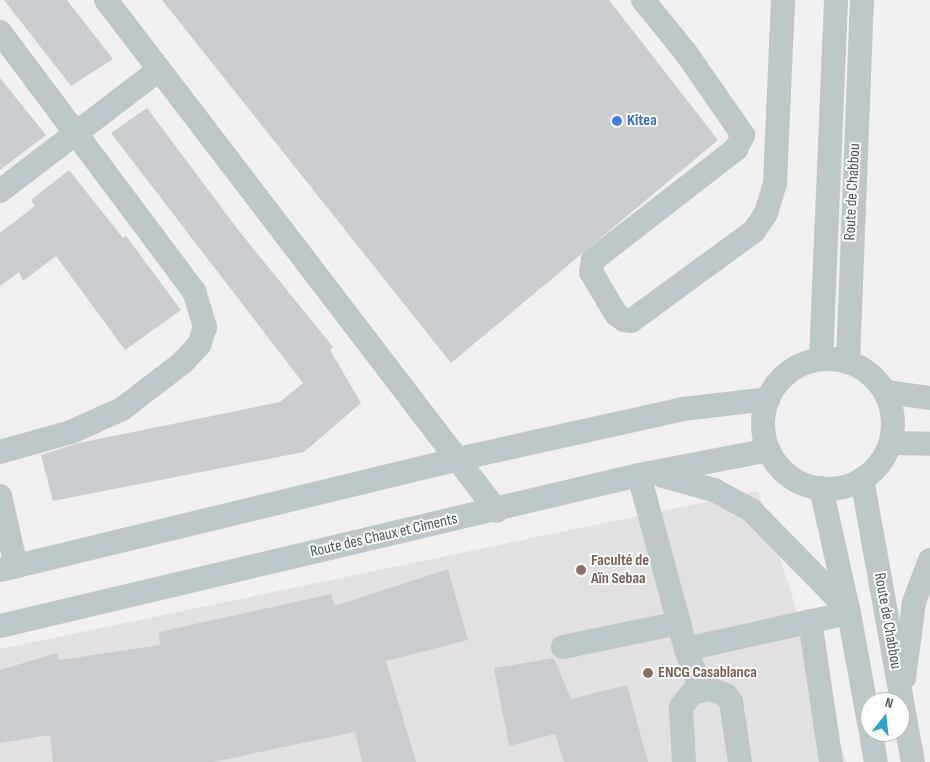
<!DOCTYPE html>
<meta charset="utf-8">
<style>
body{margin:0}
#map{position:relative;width:930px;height:762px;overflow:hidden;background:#f1efef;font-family:"Sofia Sans Condensed",sans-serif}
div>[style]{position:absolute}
.education>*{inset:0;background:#e2e0e1}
.building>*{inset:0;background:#c9cdd0}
.minor>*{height:24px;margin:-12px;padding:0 12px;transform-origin:12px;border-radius:12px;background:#bcc7ca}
.minor>.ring{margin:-12px;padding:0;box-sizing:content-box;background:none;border:24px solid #bcc7ca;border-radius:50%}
.dots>*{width:14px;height:14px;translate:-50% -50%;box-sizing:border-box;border:2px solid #fff;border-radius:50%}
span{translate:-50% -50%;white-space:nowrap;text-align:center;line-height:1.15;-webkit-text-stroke:4px #fff;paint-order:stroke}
.shop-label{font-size:16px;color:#366cbe;font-weight:700}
.left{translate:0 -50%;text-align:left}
.street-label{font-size:16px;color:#49575a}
.education-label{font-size:16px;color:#785e54;font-weight:700}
.north{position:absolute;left:860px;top:692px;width:50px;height:50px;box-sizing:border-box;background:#fff;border:1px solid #b6bcbd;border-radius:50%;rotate:16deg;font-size:14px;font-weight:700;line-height:20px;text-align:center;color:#49575a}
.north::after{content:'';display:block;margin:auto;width:18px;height:22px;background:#2ca1cd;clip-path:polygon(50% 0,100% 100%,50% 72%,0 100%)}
</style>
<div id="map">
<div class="education">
<i style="clip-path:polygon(758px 491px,846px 762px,0 762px,0 649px)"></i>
</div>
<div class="building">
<i style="clip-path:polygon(4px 0,67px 0,113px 59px,71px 86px)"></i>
<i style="clip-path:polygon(162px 0,609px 0,718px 140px,451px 363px)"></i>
<i style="clip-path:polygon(0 78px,46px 135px,0 170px)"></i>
<i style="clip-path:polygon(147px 108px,239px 231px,333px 347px,330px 350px,361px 403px,304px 452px,53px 501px,41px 455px,79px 443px,280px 402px,303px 383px,111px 133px)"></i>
<i style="clip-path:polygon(69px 170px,123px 238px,126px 236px,181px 310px,125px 350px,56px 256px,23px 281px,19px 272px,0 286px,0 233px,35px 206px,31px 200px)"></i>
<i style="clip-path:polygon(448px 569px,468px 640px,386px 661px,416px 762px,362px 762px,355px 732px,213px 762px,53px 762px,50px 735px,0 743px,0 670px,57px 653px,60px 660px,160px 645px,159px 632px,331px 594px,335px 606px)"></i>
<i style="clip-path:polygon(554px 658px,571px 699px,627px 685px,648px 762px,564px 762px,555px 734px,509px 746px,494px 668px)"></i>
</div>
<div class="minor">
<i style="left:106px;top:0;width:643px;rotate:52.58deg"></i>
<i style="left:643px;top:0;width:68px;rotate:50.9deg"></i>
<i style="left:686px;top:53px;width:100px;rotate:55.2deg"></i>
<i style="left:743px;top:135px;width:16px;rotate:117deg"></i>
<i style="left:736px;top:149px;width:181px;rotate:142.2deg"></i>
<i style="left:593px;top:260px;width:12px;rotate:99deg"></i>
<i style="left:591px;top:272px;width:49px;rotate:59.2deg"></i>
<i style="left:616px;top:314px;width:10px;rotate:37deg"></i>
<i style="left:624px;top:320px;width:7px;rotate:8deg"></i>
<i style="left:631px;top:321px;width:152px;rotate:-36.2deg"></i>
<i style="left:754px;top:231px;width:22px;rotate:-56deg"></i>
<i style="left:766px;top:213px;width:31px;rotate:-73deg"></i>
<i style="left:775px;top:183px;width:183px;rotate:-87.5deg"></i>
<i style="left:0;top:32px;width:324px;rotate:53.2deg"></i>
<i style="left:194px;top:291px;width:38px;rotate:73deg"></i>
<i style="left:205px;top:327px;width:19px;rotate:108deg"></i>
<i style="left:199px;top:345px;width:25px;rotate:133deg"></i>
<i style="left:182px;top:363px;width:76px;rotate:142.5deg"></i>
<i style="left:122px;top:409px;width:56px;rotate:155.7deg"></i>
<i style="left:71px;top:432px;width:74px;rotate:164.3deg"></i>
<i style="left:0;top:191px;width:200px;rotate:-37.3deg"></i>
<i style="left:821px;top:359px;width:359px;rotate:-87.6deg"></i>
<i class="ring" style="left:763px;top:359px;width:106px;height:106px"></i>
<i style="left:848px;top:362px;width:362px;rotate:-87.8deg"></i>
<i style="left:886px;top:392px;width:44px;rotate:7.8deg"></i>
<i style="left:891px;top:443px;width:39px;rotate:1deg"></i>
<i style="left:639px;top:475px;width:180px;rotate:74.9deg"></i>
<i style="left:686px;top:649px;width:43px;rotate:69.4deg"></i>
<i style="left:663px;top:476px;width:53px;rotate:15.4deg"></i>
<i style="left:714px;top:490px;width:42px;rotate:28.4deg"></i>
<i style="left:751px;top:510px;width:139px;rotate:45.6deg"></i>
<i style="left:862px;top:479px;width:288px;rotate:79.8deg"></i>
<i style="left:821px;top:488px;width:128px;rotate:77.4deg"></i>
<i style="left:849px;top:613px;width:117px;rotate:79.7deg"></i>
<i style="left:0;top:496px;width:72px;rotate:77.1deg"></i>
<i style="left:0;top:570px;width:471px;rotate:-13.6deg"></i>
<i style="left:458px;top:459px;width:230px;rotate:-12.5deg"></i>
<i style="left:683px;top:409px;width:86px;rotate:-6.7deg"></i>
<i style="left:810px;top:621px;width:143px;rotate:81.5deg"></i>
<i style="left:0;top:626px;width:657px;rotate:-13.3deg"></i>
<i style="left:639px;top:475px;width:132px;rotate:-10.9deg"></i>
<i style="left:563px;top:647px;width:118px;rotate:-11.7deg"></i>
<i style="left:686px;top:649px;width:167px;rotate:-12.5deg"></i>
<i style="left:904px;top:678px;width:77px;rotate:-82.5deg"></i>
<i style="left:914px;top:602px;width:45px;rotate:-69.1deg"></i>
<i style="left:871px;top:732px;width:30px;rotate:81deg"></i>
<i style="left:684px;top:762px;width:55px;rotate:-93.1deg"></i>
<i style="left:681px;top:707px;width:18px;rotate:-52deg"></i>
<i style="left:692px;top:693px;width:18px;rotate:-13deg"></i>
<i style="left:710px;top:689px;width:17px;rotate:21deg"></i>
<i style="left:726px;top:695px;width:9px;rotate:54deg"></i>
<i style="left:731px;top:702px;width:61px;rotate:81.5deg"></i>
</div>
<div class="dots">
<i style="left:617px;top:121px;background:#3f7fe0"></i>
<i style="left:581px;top:570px;background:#8d6e63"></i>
<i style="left:648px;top:673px;background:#8d6e63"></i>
</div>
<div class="shop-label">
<span class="left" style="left:627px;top:121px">Kitea</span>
</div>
<div class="street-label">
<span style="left:853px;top:192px;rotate:-87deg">Route de Chabbou</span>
<span style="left:384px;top:536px;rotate:-13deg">Route des Chaux et Ciments</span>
<span style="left:887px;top:621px;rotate:80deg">Route de Chabbou</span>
</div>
<div class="education-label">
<span class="left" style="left:591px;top:570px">Faculté de<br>Aïn Sebaa</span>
<span class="left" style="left:658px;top:673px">ENCG Casablanca</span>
</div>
<div class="north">N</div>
</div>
